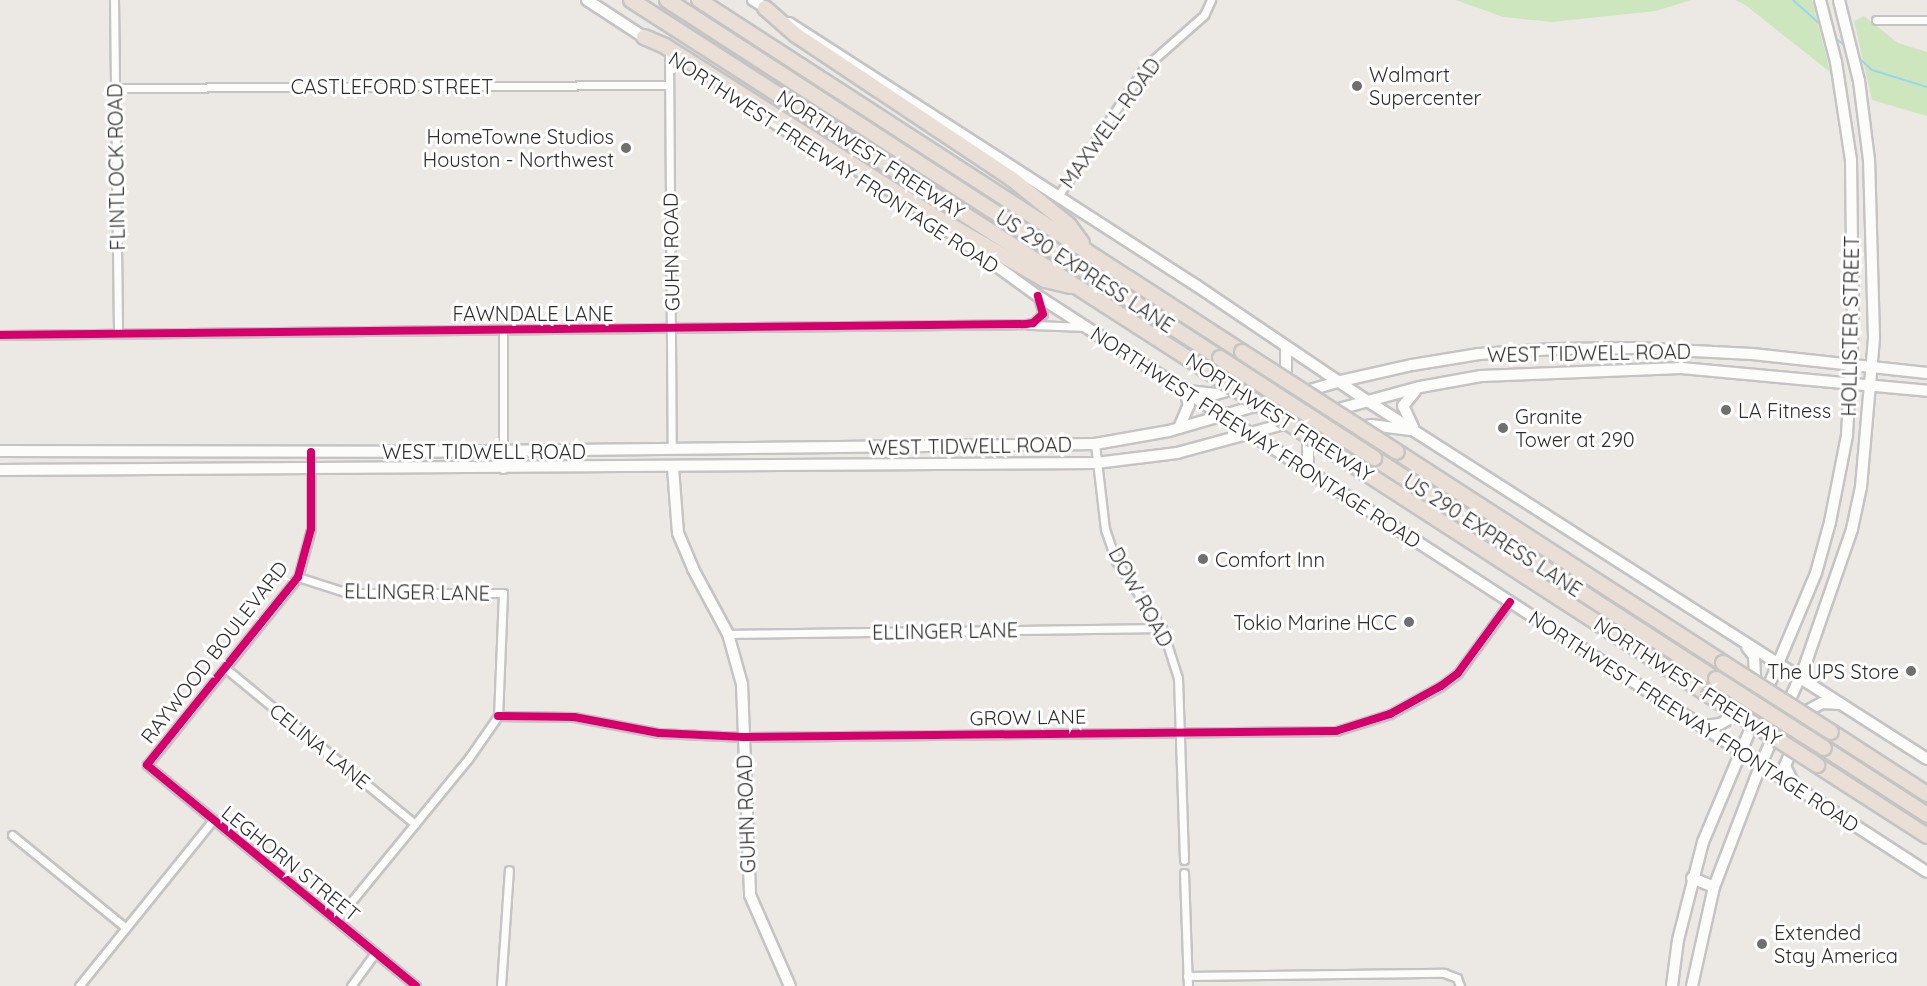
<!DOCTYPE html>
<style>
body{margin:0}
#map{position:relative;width:1927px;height:986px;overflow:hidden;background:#ece8e4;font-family:Quicksand,sans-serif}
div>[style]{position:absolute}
.green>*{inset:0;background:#cee6be}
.stream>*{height:2px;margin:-1px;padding:0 1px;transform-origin:1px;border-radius:1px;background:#99d6ec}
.roads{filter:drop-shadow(2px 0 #c5c4c5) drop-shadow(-2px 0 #c5c4c5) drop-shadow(0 2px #c5c4c5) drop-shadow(0 -2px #c5c4c5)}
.street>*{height:7px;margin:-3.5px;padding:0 3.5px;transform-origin:3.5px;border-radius:3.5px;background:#fcfcfb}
.secondary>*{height:10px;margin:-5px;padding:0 5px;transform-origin:5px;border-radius:5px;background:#fcfcfb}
.highway>*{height:14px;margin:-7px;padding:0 7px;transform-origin:7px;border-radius:7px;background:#eadfd6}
.bridges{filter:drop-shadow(2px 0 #c6c5c4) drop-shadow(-2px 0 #c6c5c4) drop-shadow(0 2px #c6c5c4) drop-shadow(0 -2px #c6c5c4)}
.highway-bridge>*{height:14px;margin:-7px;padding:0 7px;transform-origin:7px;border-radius:7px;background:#eadfd6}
.cycleway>*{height:8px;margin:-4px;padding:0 4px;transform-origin:4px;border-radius:4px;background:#d6006c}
.dots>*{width:16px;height:16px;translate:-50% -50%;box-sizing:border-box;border:3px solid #fff;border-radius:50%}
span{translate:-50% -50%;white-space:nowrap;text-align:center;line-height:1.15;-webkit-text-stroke:6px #fff;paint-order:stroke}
.poi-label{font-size:20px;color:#2e2e2e}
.left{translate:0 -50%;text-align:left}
.right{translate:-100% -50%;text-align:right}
.street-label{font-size:20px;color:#2e2e2e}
</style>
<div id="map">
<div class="green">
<i style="clip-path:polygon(1456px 0,1691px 0,1656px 11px,1552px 22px,1503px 17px)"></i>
<i style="clip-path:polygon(1735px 0,1812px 0,1830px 72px,1744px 4px)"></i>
<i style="clip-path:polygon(1864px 16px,1898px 43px,1927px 52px,1927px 116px,1872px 100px,1854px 21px)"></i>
</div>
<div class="stream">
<i style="left:1793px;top:0;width:39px;rotate:42deg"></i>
<i style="left:1833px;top:36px;width:16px;rotate:40deg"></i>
<i style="left:1858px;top:57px;width:19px;rotate:43deg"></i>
<i style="left:1872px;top:70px;width:58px;rotate:17.2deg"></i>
</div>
<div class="roads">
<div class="street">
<i style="left:114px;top:0;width:333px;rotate:89.3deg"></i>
<i style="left:1876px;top:20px;width:51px"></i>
<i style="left:669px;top:54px;width:395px;rotate:89.6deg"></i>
<i style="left:115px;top:88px;width:554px;rotate:-0.31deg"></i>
<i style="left:1058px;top:196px;width:156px;rotate:-56deg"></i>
<i style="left:1145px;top:67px;width:79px;rotate:-41.4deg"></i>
<i style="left:1204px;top:15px;width:17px;rotate:-65deg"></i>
<i style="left:1029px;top:325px;width:54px;rotate:2.1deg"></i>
<i style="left:503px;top:330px;width:139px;rotate:90deg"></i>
<i style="left:0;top:335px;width:1026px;rotate:-0.61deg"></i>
<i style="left:1026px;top:324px;width:7px;rotate:-8deg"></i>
<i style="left:1033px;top:323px;width:13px;rotate:-42deg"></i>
<i style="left:1043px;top:314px;width:18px;rotate:-106deg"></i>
<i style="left:1095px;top:444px;width:86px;rotate:83.3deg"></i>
<i style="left:1105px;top:529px;width:34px;rotate:71deg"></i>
<i style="left:1116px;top:561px;width:81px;rotate:55.5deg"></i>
<i style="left:1162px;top:628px;width:52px;rotate:72.3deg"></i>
<i style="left:1178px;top:678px;width:182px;rotate:88.1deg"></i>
<i style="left:311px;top:452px;width:77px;rotate:90deg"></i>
<i style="left:311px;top:529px;width:50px;rotate:105.2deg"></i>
<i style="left:298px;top:577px;width:241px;rotate:128.8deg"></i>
<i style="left:147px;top:765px;width:348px;rotate:39.4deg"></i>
<i style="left:298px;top:577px;width:52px;rotate:17.7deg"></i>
<i style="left:348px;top:593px;width:155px"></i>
<i style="left:503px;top:593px;width:123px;rotate:92.3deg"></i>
<i style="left:498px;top:716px;width:52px;rotate:124.9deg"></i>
<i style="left:468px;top:759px;width:208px;rotate:129.3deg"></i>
<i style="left:728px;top:634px;width:434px;rotate:-0.8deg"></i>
<i style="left:225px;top:668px;width:246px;rotate:39.4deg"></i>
<i style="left:498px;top:716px;width:76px;rotate:0.8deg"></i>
<i style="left:574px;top:717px;width:86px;rotate:10.7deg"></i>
<i style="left:659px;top:733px;width:85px;rotate:2.7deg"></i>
<i style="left:744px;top:737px;width:592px;rotate:-0.58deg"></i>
<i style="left:1336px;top:731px;width:57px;rotate:-17.5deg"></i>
<i style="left:1390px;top:714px;width:58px;rotate:-28.8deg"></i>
<i style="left:1441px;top:686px;width:21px;rotate:-37deg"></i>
<i style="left:1458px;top:673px;width:88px;rotate:-53.8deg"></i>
<i style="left:12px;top:835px;width:147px;rotate:39.2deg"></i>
<i style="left:1184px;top:873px;width:113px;rotate:88deg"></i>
<i style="left:1187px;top:976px;width:257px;rotate:-0.7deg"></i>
<i style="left:1444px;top:973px;width:14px;rotate:21deg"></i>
<i style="left:1457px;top:978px;width:9px;rotate:69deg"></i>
<i style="left:79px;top:986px;width:212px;rotate:-51.1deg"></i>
<i style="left:351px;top:986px;width:41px;rotate:-54deg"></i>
<i style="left:501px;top:986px;width:116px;rotate:-86.1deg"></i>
</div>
<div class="secondary">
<i style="left:587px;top:0;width:75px;rotate:33.1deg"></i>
<i style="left:753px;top:0;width:21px;rotate:31deg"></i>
<i style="left:789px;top:23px;width:485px;rotate:32.8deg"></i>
<i style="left:1197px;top:286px;width:207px;rotate:34deg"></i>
<i style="left:1369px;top:402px;width:662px;rotate:32.61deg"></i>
<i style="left:732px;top:96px;width:131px;rotate:32.2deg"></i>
<i style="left:944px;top:228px;width:116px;rotate:35.9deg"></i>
<i style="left:1038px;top:296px;width:1059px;rotate:32.94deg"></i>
<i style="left:1188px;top:391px;width:28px;rotate:6deg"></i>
<i style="left:1216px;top:394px;width:63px;rotate:-15.6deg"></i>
<i style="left:1277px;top:377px;width:11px;rotate:-38deg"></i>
<i style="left:1286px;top:370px;width:23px;rotate:-90deg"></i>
<i style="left:1413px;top:427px;width:23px;rotate:-115deg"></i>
<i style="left:1403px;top:406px;width:19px;rotate:-51deg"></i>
<i style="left:1179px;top:428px;width:25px;rotate:-67deg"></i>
<i style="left:1189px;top:405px;width:15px;rotate:-106deg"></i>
<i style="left:0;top:451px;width:405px;rotate:0.1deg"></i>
<i style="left:405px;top:452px;width:690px;rotate:-0.66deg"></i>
<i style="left:1095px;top:444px;width:75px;rotate:-10deg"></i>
<i style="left:1169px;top:431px;width:179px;rotate:-16.2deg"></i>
<i style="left:1341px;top:381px;width:73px;rotate:-12.7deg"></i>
<i style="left:1412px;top:365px;width:68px;rotate:-9.3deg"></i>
<i style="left:1479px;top:354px;width:75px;rotate:-3.8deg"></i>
<i style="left:1554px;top:349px;width:81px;rotate:-0.7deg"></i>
<i style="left:1635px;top:348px;width:117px;rotate:2.9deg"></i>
<i style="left:1752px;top:354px;width:176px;rotate:6.2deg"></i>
<i style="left:673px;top:468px;width:65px;rotate:85.6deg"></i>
<i style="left:678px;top:533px;width:39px;rotate:67deg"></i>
<i style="left:693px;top:569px;width:74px;rotate:61.7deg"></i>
<i style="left:728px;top:634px;width:52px;rotate:74.4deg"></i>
<i style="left:742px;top:684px;width:211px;rotate:87.8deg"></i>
<i style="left:750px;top:895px;width:99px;rotate:66.3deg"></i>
<i style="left:1308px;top:469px;width:23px;rotate:-90deg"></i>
<i style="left:1308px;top:446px;width:11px;rotate:-45deg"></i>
<i style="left:1316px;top:438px;width:57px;rotate:-13.3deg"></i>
<i style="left:1371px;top:425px;width:40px;rotate:7.1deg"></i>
<i style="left:0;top:470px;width:1096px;rotate:-0.37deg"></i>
<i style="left:1096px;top:463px;width:82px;rotate:-7deg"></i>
<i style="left:1177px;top:453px;width:252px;rotate:-15.2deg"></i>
<i style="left:1420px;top:387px;width:62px;rotate:-10.2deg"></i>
<i style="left:1481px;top:376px;width:200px;rotate:-2.3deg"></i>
<i style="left:1681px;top:368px;width:247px;rotate:5.3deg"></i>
<i style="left:1704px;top:726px;width:16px;rotate:-7deg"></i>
<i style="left:1720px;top:724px;width:21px;rotate:-29deg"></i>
<i style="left:1738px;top:714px;width:42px;rotate:-65.9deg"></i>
<i style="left:1755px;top:676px;width:20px;rotate:-93deg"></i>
<i style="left:1754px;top:656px;width:11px;rotate:-128deg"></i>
<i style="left:1793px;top:782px;width:18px;rotate:-117deg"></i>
<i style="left:1785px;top:766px;width:59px;rotate:-68.2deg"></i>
<i style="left:1807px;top:711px;width:17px;rotate:-28deg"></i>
<i style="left:1822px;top:703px;width:19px;rotate:3deg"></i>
<i style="left:1692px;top:878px;width:24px;rotate:22deg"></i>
<i style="left:1672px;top:986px;width:46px;rotate:-82.6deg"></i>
<i style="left:1678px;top:940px;width:101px;rotate:-75.7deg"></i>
<i style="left:1703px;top:842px;width:292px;rotate:-67.2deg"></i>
<i style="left:1816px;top:573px;width:53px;rotate:-74.6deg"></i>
<i style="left:1830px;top:522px;width:89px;rotate:-78.9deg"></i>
<i style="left:1847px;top:435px;width:110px;rotate:-86.9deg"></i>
<i style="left:1853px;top:325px;width:165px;rotate:-90.7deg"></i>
<i style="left:1851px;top:160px;width:99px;rotate:-98.7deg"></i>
<i style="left:1836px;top:62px;width:64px;rotate:-104.5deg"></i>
<i style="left:1692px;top:986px;width:101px;rotate:-77.5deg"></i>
<i style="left:1714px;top:887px;width:132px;rotate:-69.1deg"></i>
<i style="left:1761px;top:764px;width:105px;rotate:-65.9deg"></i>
<i style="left:1804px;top:668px;width:147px;rotate:-70.9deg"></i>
<i style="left:1852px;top:529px;width:43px;rotate:-77.9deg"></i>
<i style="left:1861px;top:487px;width:151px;rotate:-85deg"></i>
<i style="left:1874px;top:337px;width:177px;rotate:-91.6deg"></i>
<i style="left:1869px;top:160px;width:80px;rotate:-97.2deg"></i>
<i style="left:1859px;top:81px;width:83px;rotate:-103.9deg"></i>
</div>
<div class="highway">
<i style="left:631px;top:0;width:673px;rotate:32.75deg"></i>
<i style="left:667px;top:0;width:659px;rotate:32.92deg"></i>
<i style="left:699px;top:0;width:647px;rotate:32.95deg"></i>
<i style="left:765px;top:8px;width:41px;rotate:41.1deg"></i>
<i style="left:796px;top:35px;width:260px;rotate:33.7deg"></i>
<i style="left:1012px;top:179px;width:73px;rotate:38.9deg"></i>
<i style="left:1069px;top:225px;width:22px;rotate:54deg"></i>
<i style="left:644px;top:37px;width:23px;rotate:23deg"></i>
<i style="left:665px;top:46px;width:320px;rotate:32.3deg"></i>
<i style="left:936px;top:217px;width:126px;rotate:30deg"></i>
<i style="left:1045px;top:280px;width:27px;rotate:13deg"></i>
<i style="left:1397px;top:452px;width:388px;rotate:32.9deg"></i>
<i style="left:1374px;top:458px;width:407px;rotate:32.9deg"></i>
<i style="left:1352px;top:464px;width:425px;rotate:32.9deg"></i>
<i style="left:1831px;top:732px;width:114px;rotate:32.9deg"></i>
<i style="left:1824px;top:748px;width:123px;rotate:33deg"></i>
<i style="left:1817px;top:765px;width:131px;rotate:32.8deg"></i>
</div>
</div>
<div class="bridges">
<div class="highway-bridge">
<i style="left:1242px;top:352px;width:184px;rotate:32.8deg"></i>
<i style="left:1220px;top:358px;width:184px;rotate:33deg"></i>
<i style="left:1197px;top:364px;width:184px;rotate:32.8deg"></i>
<i style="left:1723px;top:663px;width:128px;rotate:32.6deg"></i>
<i style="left:1716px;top:679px;width:128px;rotate:32.6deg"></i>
<i style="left:1709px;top:695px;width:129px;rotate:32.9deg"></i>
</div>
</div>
<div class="cycleway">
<i style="left:0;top:335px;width:1026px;rotate:-0.61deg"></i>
<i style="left:1026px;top:324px;width:7px;rotate:-8deg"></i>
<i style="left:1033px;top:323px;width:13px;rotate:-42deg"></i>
<i style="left:1043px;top:314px;width:19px;rotate:-106deg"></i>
<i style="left:311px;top:452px;width:77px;rotate:90deg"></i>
<i style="left:311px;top:529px;width:50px;rotate:105.2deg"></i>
<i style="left:298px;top:577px;width:241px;rotate:128.8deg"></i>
<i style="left:147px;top:765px;width:348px;rotate:39.4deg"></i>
<i style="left:498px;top:716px;width:76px;rotate:0.8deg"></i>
<i style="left:574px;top:717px;width:86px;rotate:10.7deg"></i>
<i style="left:659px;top:733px;width:85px;rotate:2.7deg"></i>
<i style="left:744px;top:737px;width:592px;rotate:-0.58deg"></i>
<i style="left:1336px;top:731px;width:57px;rotate:-17.5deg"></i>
<i style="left:1390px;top:714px;width:58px;rotate:-28.8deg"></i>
<i style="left:1441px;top:686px;width:21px;rotate:-37deg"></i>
<i style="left:1458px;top:673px;width:88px;rotate:-53.8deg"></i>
</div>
<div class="dots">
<i style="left:1357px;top:86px;background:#706f6e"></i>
<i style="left:626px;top:148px;background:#706f6e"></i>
<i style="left:1726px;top:410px;background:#706f6e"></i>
<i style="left:1503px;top:428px;background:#706f6e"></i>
<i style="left:1203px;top:559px;background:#706f6e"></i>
<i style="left:1409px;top:622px;background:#706f6e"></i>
<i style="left:1911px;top:671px;background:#706f6e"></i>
<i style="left:1762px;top:944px;background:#706f6e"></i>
</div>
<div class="poi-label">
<span class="left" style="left:1369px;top:86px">Walmart<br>Supercenter</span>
<span class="right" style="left:614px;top:148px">HomeTowne Studios<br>Houston - Northwest</span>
<span class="left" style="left:1738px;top:410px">LA Fitness</span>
<span class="left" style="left:1515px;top:428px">Granite<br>Tower at 290</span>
<span class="left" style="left:1215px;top:559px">Comfort Inn</span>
<span class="right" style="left:1397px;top:622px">Tokio Marine HCC</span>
<span class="right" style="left:1899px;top:671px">The UPS Store</span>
<span class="left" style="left:1774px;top:944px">Extended<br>Stay America</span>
</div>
<div class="street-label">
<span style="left:392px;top:86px">CASTLEFORD STREET</span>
<span style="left:1110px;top:123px;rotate:-54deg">MAXWELL ROAD</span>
<span style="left:871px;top:154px;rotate:33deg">NORTHWEST FREEWAY</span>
<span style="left:834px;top:162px;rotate:33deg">NORTHWEST FREEWAY FRONTAGE ROAD</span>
<span style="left:116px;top:167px;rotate:-91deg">FLINTLOCK ROAD</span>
<span style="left:671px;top:252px;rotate:-91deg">GUHN ROAD</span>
<span style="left:1085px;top:271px;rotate:33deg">US 290 EXPRESS LANE</span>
<span style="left:533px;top:313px">FAWNDALE LANE</span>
<span style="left:1850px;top:326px;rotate:-89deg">HOLLISTER STREET</span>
<span style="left:1589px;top:353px;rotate:-1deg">WEST TIDWELL ROAD</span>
<span style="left:1280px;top:417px;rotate:33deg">NORTHWEST FREEWAY</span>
<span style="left:1256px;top:437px;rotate:33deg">NORTHWEST FREEWAY FRONTAGE ROAD</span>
<span style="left:970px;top:446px;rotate:-1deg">WEST TIDWELL ROAD</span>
<span style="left:484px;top:451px">WEST TIDWELL ROAD</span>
<span style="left:1493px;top:535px;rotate:33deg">US 290 EXPRESS LANE</span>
<span style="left:417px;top:592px;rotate:1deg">ELLINGER LANE</span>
<span style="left:1141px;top:597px;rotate:61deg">DOW ROAD</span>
<span style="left:945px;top:631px;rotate:-1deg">ELLINGER LANE</span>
<span style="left:214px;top:652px;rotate:-52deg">RAYWOOD BOULEVARD</span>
<span style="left:1688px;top:681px;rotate:33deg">NORTHWEST FREEWAY</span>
<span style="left:1028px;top:717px;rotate:-1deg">GROW LANE</span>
<span style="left:1694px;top:721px;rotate:33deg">NORTHWEST FREEWAY FRONTAGE ROAD</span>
<span style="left:320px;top:746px;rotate:39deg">CELINA LANE</span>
<span style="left:746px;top:814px;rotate:-92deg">GUHN ROAD</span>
<span style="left:291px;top:863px;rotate:39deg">LEGHORN STREET</span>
</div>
</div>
